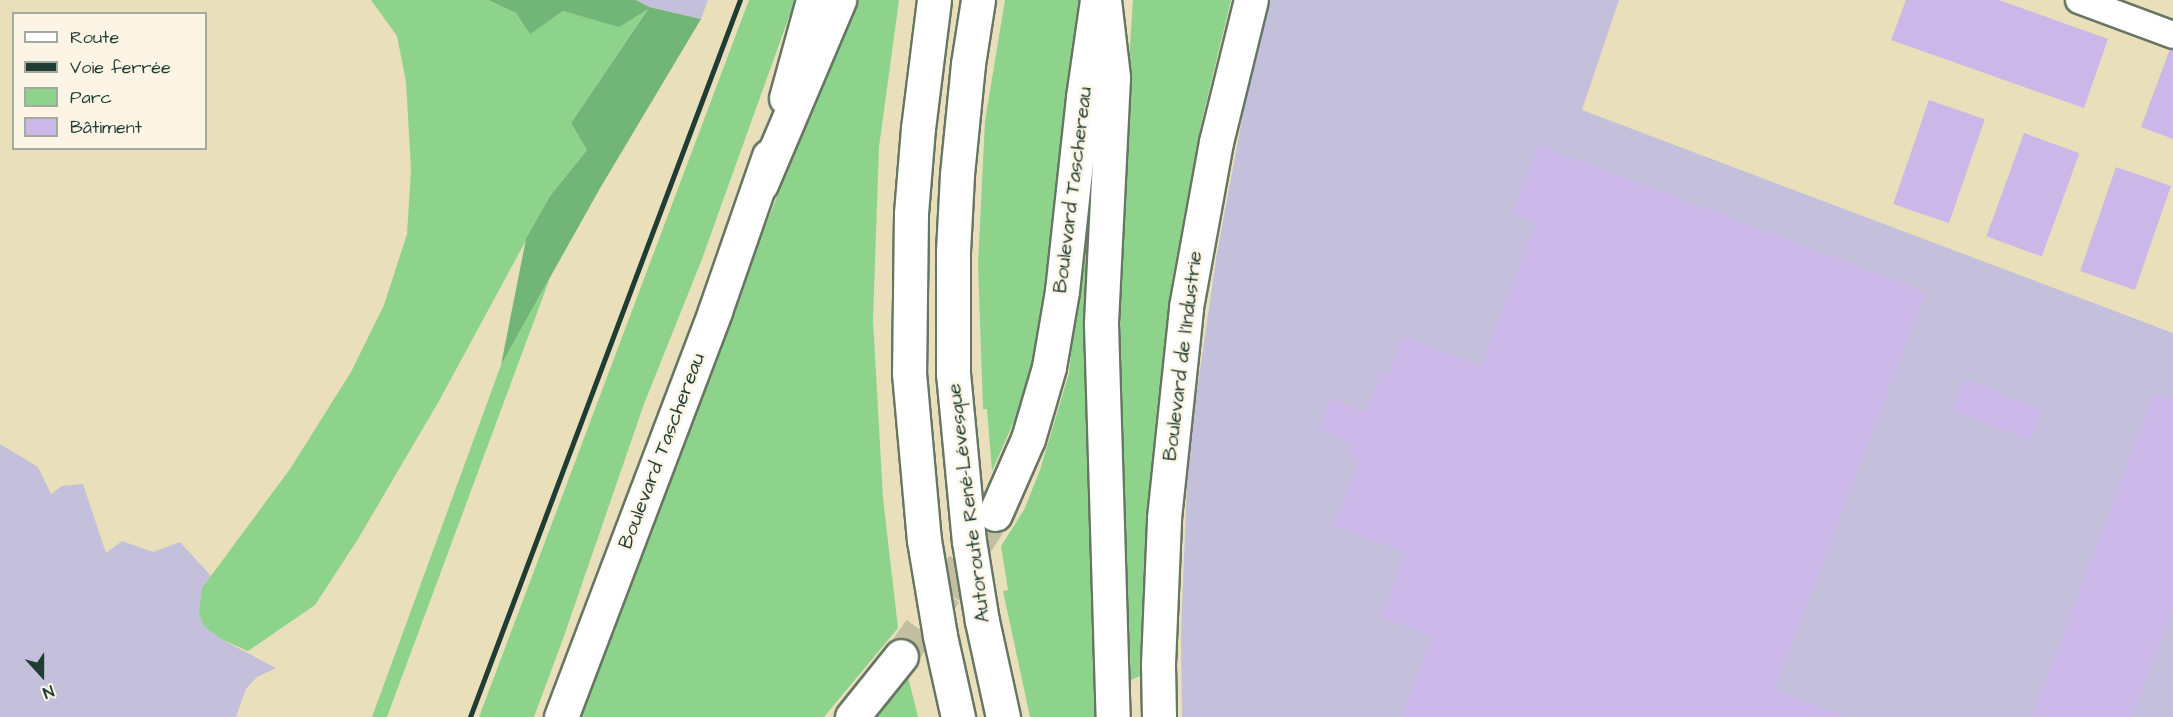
<!DOCTYPE html>
<meta charset="utf-8">
<style>
body{margin:0}
#map{position:relative;width:2173px;height:717px;overflow:hidden;background:#eadfbb;font-family:"Architects Daughter",sans-serif}
div>[style]{position:absolute}
.industrial>*{inset:0;background:#c4c0db}
.green>*{inset:0;background:#8ed38c}
.forest>*{inset:0;background:#72b578}
.building>*{inset:0;background:#cbb8e8;transform-origin:0 0}
.primary-tunnel>*{height:33px;margin-top:-16.5px;transform-origin:0;background:repeating-linear-gradient(90deg,#c1bfa0 0 33px,transparent 0 49px)}
.roads{filter:drop-shadow(2px 0 #667663) drop-shadow(-2px 0 #667663) drop-shadow(0 2px #667663) drop-shadow(0 -2px #667663)}
.street>*{height:26px;margin:-13px;padding:0 13px;transform-origin:13px;border-radius:13px;background:#fff}
.secondary>*{height:33px;margin:-16.5px;padding:0 16.5px;transform-origin:16.5px;border-radius:16.5px;background:#fff}
.primary>*{height:33px;margin:-16.5px;padding:0 16.5px;transform-origin:16.5px;border-radius:16.5px;background:#fff}
.highway>*{height:33px;margin:-16.5px;padding:0 16.5px;transform-origin:16.5px;border-radius:16.5px;background:#fff}
.rail>*{height:4.5px;margin:-2.25px;padding:0 2.25px;transform-origin:2.25px;border-radius:2.25px;background:#1f3d34}
span{translate:-50% -50%;white-space:nowrap;text-align:center;line-height:1.15;-webkit-text-stroke:5px #fcf5e5;paint-order:stroke}
.street-label{font-size:20px;color:#1f3d34}
.legend{position:absolute;left:12px;top:12px;width:195px;height:138px;box-sizing:border-box;background:#fcf5e5;border:2px solid #a4ab9e;margin:0;padding:8px 10px;list-style:none;font-size:18px;color:#1f3d34}
.legend li{display:flex;align-items:center;gap:12px;height:30px}
.legend b{width:30px;border:2px solid #a4ab9e}
.north{position:absolute;left:12px;top:645px;width:60px;height:60px;-webkit-text-stroke:4px #fcf5e5;paint-order:stroke;rotate:159deg;font-size:16px;font-weight:700;line-height:24px;text-align:center;color:#1f3d34}
.north::after{content:'';display:block;margin:auto;width:21px;height:27px;background:#1f3d34;clip-path:polygon(50% 0,100% 100%,50% 72%,0 100%)}
</style>
<div id="map">
<div class="industrial">
<i style="clip-path:polygon(636px 0,708px 0,701px 19px,649px 7px)"></i>
<i style="clip-path:polygon(1270px 0,1619px 0,1582px 110px,2173px 333px,2173px 717px,1182px 717px,1181px 632px,1187px 485px,1192px 425px,1217px 253px,1252px 66px)"></i>
<i style="clip-path:polygon(0 444px,38px 467px,51px 494px,62px 486px,83px 484px,106px 553px,122px 541px,153px 552px,180px 542px,211px 576px,202px 588px,221px 639px,276px 668px,257px 677px,246px 689px,236px 717px,0 717px)"></i>
</div>
<div class="green">
<i style="clip-path:polygon(371px 0,488px 0,516px 13px,530px 33px,563px 11px,619px 26px,649px 7px,571px 123px,587px 150px,550px 196px,439px 401px,358px 539px,315px 605px,248px 651px,221px 639px,204px 626px,199px 614px,202px 588px,290px 469px,351px 372px,384px 305px,407px 234px,411px 169px,406px 82px,397px 36px)"></i>
<i style="clip-path:polygon(749px 0,795px 0,702px 259px,644px 404px,563px 639px,534px 717px,479px 717px)"></i>
<i style="clip-path:polygon(854px 0,899px 0,879px 147px,873px 320px,883px 498px,898px 628px,824px 717px,578px 717px,678px 449px)"></i>
<i style="clip-path:polygon(1005px 0,1081px 0,1041px 333px,1019px 410px,992px 471px,987px 409px,983px 409px,978px 264px,985px 121px)"></i>
<i style="clip-path:polygon(1133px 0,1231px 0,1202px 120px,1172px 281px,1150px 479px,1140px 676px,1131px 680px,1120px 343px,1123px 153px)"></i>
<i style="clip-path:polygon(1087px 200px,1093px 202px,1100px 717px,1030px 717px,1003px 591px,1008px 590px,1001px 546px,1024px 510px,1040px 470px,1069px 373px)"></i>
<i style="clip-path:polygon(550px 278px,387px 717px,372px 717px,501px 365px)"></i>
<i style="clip-path:polygon(908px 677px,918px 717px,877px 717px)"></i>
</div>
<div class="forest">
<i style="clip-path:polygon(488px 0,636px 0,649px 7px,701px 19px,599px 190px,501px 365px,526px 239px,550px 196px,587px 150px,571px 123px,648px 9px,619px 27px,563px 11px,530px 34px,516px 13px)"></i>
</div>
<div class="building">
<i style="clip-path:polygon(1906px 0,1999px 0,2108px 39px,2084px 108px,1891px 40px)"></i>
<i style="clip-path:polygon(2170px 49px,2173px 50px,2173px 139px,2141px 127px)"></i>
<i style="left:1929px;top:100px;width:59px;height:110px;rotate:19deg"></i>
<i style="left:2024px;top:133px;width:59px;height:110px;rotate:20deg"></i>
<i style="clip-path:polygon(1538px 145px,1926px 292px,1775px 689px,1845px 717px,1401px 717px,1432px 637px,1381px 617px,1406px 553px,1334px 526px,1359px 460px,1349px 455px,1354px 444px,1319px 430px,1330px 398px,1365px 412px,1381px 372px,1389px 375px,1403px 337px,1481px 366px,1536px 222px,1512px 214px)"></i>
<i style="left:2116px;top:167px;width:58px;height:110px;rotate:19deg"></i>
<i style="left:1965px;top:379px;width:84px;height:33px;rotate:22deg"></i>
<i style="clip-path:polygon(2154px 393px,2173px 400px,2173px 610px,2132px 717px,2032px 717px)"></i>
</div>
<div class="primary-tunnel">
<i style="left:901px;top:656px;width:78px;rotate:-54.9deg"></i>
<i style="left:946px;top:592px;width:92px;rotate:-57.9deg"></i>
</div>
<div class="roads">
<div class="street">
<i style="left:2079px;top:0;width:100px;rotate:20.4deg"></i>
</div>
<div class="secondary">
<i style="left:1159px;top:717px;width:53px;rotate:-91.1deg"></i>
<i style="left:1158px;top:664px;width:146px;rotate:-87.6deg"></i>
<i style="left:1164px;top:518px;width:212px;rotate:-84deg"></i>
<i style="left:1186px;top:307px;width:168px;rotate:-79.7deg"></i>
<i style="left:1216px;top:142px;width:146px;rotate:-76.2deg"></i>
</div>
<div class="primary">
<i style="left:786px;top:98px;width:102px;rotate:-74.6deg"></i>
<i style="left:995px;top:514px;width:82px;rotate:-66.3deg"></i>
<i style="left:1028px;top:439px;width:75px;rotate:-73.7deg"></i>
<i style="left:1049px;top:367px;width:77px;rotate:-80.3deg"></i>
<i style="left:1062px;top:291px;width:195px;rotate:-83.8deg"></i>
<i style="left:1083px;top:97px;width:98px;rotate:-81.8deg"></i>
<i style="left:561px;top:717px;width:434px;rotate:-69.2deg"></i>
<i style="left:715px;top:311px;width:164px;rotate:-70.8deg"></i>
<i style="left:852px;top:717px;width:78px;rotate:-51.2deg"></i>
</div>
<div class="highway">
<i style="left:934px;top:0;width:129px;rotate:97.1deg"></i>
<i style="left:918px;top:128px;width:86px;rotate:94.7deg"></i>
<i style="left:911px;top:214px;width:159px;rotate:90.7deg"></i>
<i style="left:909px;top:373px;width:168px;rotate:84.9deg"></i>
<i style="left:924px;top:540px;width:97px;rotate:80.5deg"></i>
<i style="left:940px;top:636px;width:83px;rotate:77.5deg"></i>
<i style="left:978px;top:0;width:65px;rotate:98.9deg"></i>
<i style="left:968px;top:64px;width:112px;rotate:95.7deg"></i>
<i style="left:957px;top:175px;width:77px;rotate:93deg"></i>
<i style="left:953px;top:252px;width:121px;rotate:90deg"></i>
<i style="left:953px;top:373px;width:169px;rotate:84.6deg"></i>
<i style="left:969px;top:541px;width:81px;rotate:80.8deg"></i>
<i style="left:982px;top:621px;width:98px;rotate:77.7deg"></i>
<i style="left:1104px;top:0;width:78px;rotate:83.3deg"></i>
<i style="left:1113px;top:77px;width:247px;rotate:92.8deg"></i>
<i style="left:1101px;top:324px;width:393px;rotate:88.3deg"></i>
<i style="left:761px;top:184px;width:200px;rotate:-67deg"></i>
</div>
</div>
<div class="rail">
<i style="left:470px;top:717px;width:766px;rotate:-69.37deg"></i>
</div>
<div class="street-label">
<span style="left:1073px;top:190px;rotate:-83deg">Boulevard Taschereau</span>
<span style="left:1183px;top:356px;rotate:-83deg">Boulevard de l'Industrie</span>
<span style="left:662px;top:451px;rotate:-69deg">Boulevard Taschereau</span>
<span style="left:969px;top:503px;rotate:-97deg">Autoroute René-Lévesque</span>
</div>
<ul class="legend">
<li><b style="height:8px;background:#fff"></b>Route</li>
<li><b style="height:8px;background:#1f3d34"></b>Voie ferrée</li>
<li><b style="height:16px;background:#8ed38c"></b>Parc</li>
<li><b style="height:16px;background:#cbb8e8"></b>Bâtiment</li>
</ul>
<div class="north">N</div>
</div>
